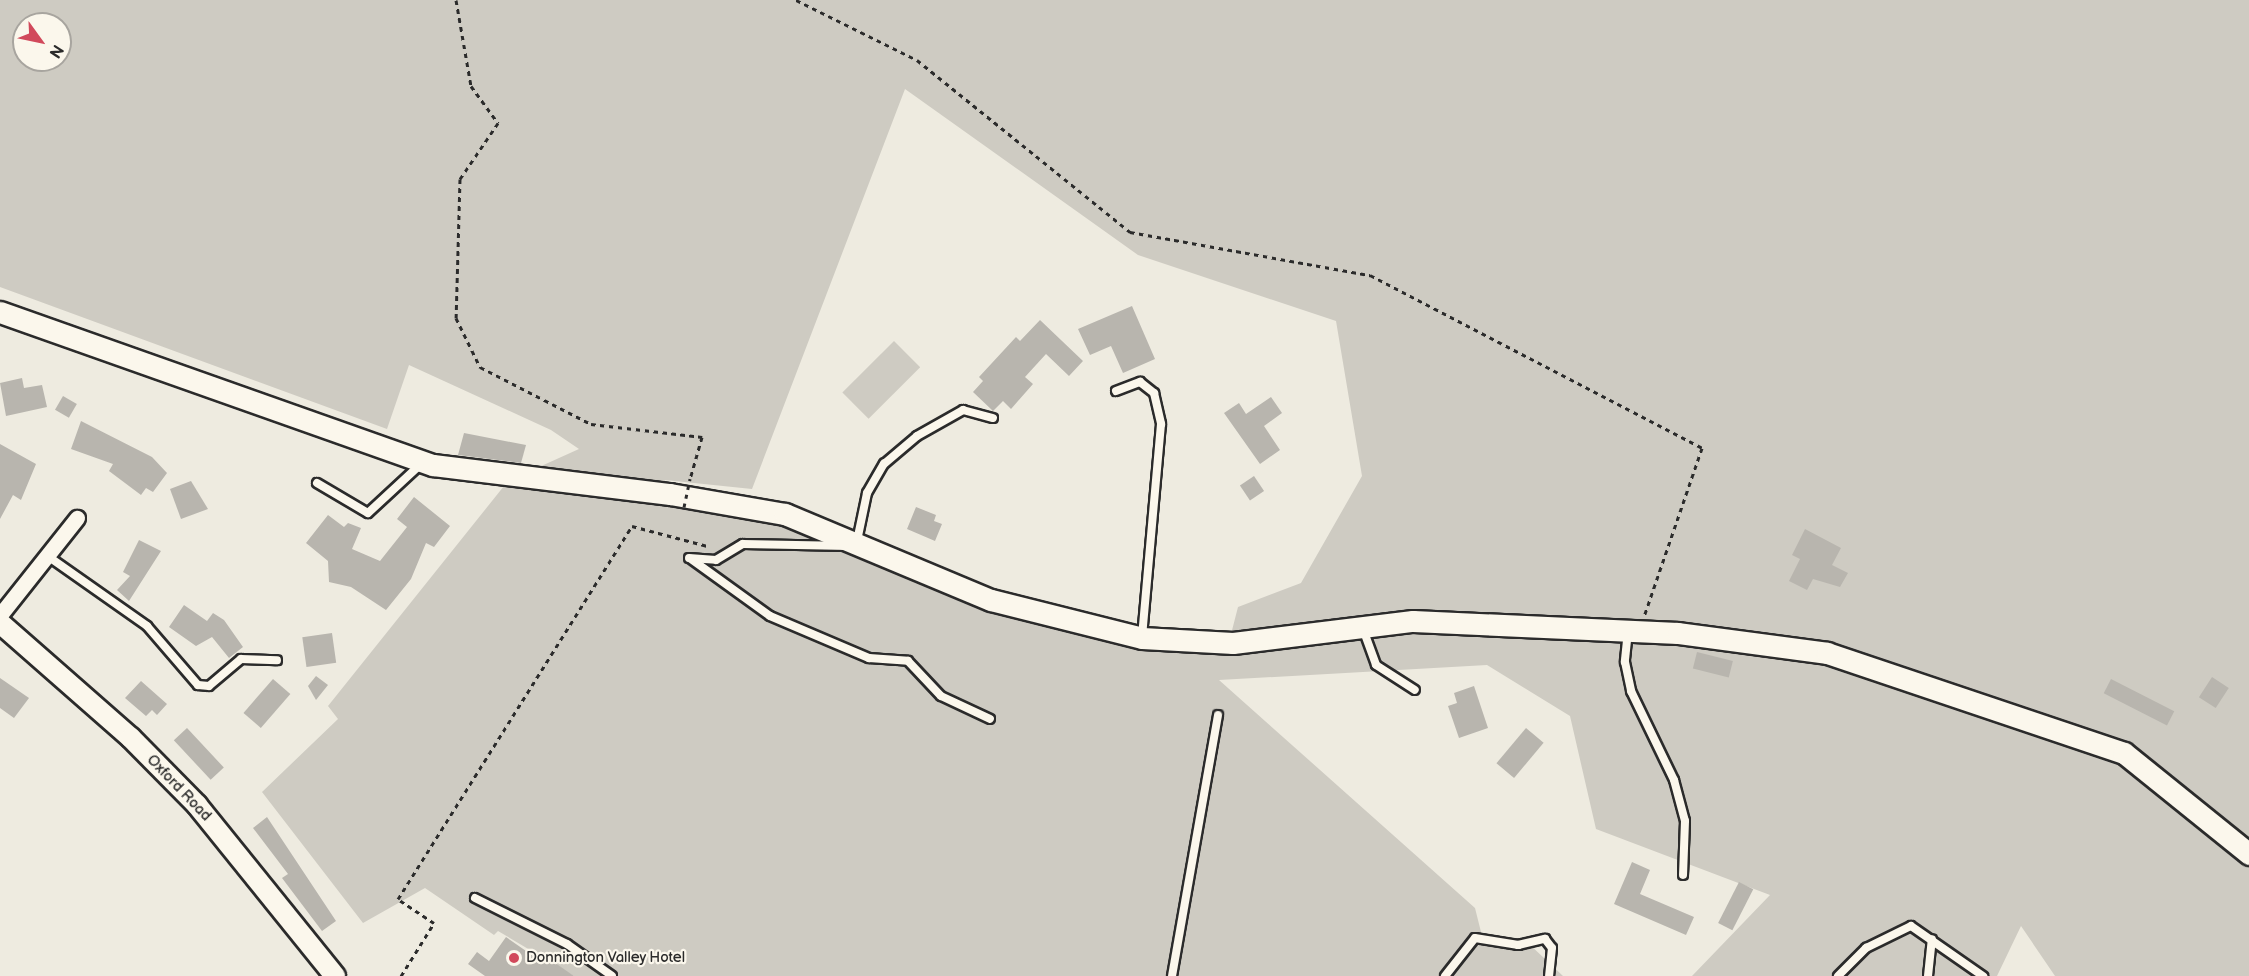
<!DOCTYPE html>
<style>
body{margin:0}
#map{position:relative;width:2249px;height:976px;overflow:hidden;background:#eeebe0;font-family:"Balsamiq Sans",sans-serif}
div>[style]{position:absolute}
.green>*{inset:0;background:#cecbc2;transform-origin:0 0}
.building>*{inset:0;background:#b8b5ae;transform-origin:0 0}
.path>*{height:3px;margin-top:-1.5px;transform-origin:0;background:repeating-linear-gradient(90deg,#2b2b2b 0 4.5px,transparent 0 9px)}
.roads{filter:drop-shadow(2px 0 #2b2b2b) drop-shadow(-2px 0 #2b2b2b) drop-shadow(0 2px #2b2b2b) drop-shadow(0 -2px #2b2b2b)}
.service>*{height:8px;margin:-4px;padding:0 4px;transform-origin:4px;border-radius:4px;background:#fbf7ec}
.minor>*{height:15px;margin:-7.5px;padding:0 7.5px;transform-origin:7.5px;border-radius:7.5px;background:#fbf7ec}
.tertiary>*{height:20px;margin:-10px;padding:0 10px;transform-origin:10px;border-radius:10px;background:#fbf7ec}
.secondary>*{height:21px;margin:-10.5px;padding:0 10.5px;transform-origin:10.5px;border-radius:10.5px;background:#fbf7ec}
.path-bridge>*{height:3px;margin-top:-1.5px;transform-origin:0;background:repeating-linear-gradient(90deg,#2b2b2b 0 4.5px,transparent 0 9px)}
.dots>*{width:16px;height:16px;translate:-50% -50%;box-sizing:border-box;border:3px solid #fbf7ec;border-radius:50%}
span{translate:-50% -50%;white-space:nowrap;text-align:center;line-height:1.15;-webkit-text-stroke:4.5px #fbf7ec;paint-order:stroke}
.street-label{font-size:15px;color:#2b2b2b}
.poi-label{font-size:15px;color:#2b2b2b}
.left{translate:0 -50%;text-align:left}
.north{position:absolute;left:12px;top:12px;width:60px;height:60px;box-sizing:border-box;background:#fbf7ec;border:2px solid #a8a59f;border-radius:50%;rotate:123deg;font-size:16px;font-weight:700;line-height:24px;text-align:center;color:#2b2b2b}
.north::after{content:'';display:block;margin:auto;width:21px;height:27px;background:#d1495b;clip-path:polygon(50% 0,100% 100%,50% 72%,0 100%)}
</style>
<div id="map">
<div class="green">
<i style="clip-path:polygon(evenodd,0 0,2249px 0,2249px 976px,2055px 976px,2021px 926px,1997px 976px,1692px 976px,1770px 895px,1596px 829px,1570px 716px,1487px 665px,1219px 680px,1475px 908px,1482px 936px,1527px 942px,1563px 976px,574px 976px,498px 931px,494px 935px,425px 888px,363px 923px,262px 792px,338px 719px,328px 706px,508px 481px,579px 449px,551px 430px,409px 365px,387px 429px,0 287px,0 0,24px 24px,60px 24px,60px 60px,24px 60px,24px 24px,0 0,905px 89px,1138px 255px,1336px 321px,1362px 476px,1301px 583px,1238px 607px,1229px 642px,1013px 607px,750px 506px,657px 497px,665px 480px,752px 489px,905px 89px)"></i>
<i style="left:894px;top:341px;width:37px;height:73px;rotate:45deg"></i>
</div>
<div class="building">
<i style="clip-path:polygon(1132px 306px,1155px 359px,1123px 373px,1111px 346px,1090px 355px,1078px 329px)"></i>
<i style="clip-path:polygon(1040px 320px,1083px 361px,1069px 376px,1046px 354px,1025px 377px,1033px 384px,1011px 409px,1003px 401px,993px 411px,973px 392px,983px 381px,979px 377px,1016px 337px,1020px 341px)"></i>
<i style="clip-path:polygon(22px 378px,24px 388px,42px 385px,47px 407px,6px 416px,0 383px)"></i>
<i style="left:63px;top:396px;width:16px;height:16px;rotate:30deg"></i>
<i style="clip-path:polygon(1271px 397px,1282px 413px,1264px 426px,1280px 450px,1260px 464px,1224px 413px,1239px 403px,1246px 414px)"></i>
<i style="clip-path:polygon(81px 421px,152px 457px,167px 473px,153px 492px,146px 488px,141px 495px,109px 471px,113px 464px,71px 449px)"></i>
<i style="clip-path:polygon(464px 433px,526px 445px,521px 463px,458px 455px)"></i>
<i style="clip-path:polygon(0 444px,36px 464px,21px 500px,13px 495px,0 519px)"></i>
<i style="left:1254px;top:476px;width:18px;height:17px;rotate:56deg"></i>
<i style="clip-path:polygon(191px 481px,208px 509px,181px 519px,170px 489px)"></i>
<i style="clip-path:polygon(414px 497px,450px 526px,434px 547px,426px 543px,411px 579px,386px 610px,351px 587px,329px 582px,328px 561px,306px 543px,328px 515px,344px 527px,348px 523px,361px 528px,352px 549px,380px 561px,407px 527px,397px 519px)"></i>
<i style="clip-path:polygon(916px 507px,936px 515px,934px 521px,942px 524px,935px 541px,907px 529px)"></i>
<i style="clip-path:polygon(1805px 529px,1841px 548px,1832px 565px,1848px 573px,1840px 587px,1813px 579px,1807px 590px,1789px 581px,1800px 559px,1792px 555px)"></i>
<i style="clip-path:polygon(139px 540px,161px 551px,129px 601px,117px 590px,130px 576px,123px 572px)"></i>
<i style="clip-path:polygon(184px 605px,207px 621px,213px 613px,224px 620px,243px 647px,229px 658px,212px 637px,196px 646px,169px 627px)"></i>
<i style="left:332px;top:633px;width:30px;height:30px;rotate:82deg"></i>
<i style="left:1697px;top:652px;width:37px;height:17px;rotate:14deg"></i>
<i style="clip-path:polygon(316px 676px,328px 685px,316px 700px,308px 686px)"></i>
<i style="left:2212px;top:677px;width:20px;height:24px;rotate:33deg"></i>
<i style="clip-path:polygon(0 678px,29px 698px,14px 718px,0 708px)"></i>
<i style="left:273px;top:679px;width:23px;height:45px;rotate:41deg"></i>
<i style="left:2111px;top:679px;width:71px;height:16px;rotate:27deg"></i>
<i style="clip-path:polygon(141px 681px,167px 704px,157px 715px,152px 710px,146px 716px,125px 698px)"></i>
<i style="clip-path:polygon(1474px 686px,1488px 728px,1459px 738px,1448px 706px,1457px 703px,1454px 693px)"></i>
<i style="left:187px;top:728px;width:54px;height:18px;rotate:47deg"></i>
<i style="left:1526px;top:728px;width:23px;height:46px;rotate:40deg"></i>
<i style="clip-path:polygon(267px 817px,336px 921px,322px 931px,282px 878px,288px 874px,253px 828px)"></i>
<i style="clip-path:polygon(1632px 862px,1650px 870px,1640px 894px,1694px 917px,1686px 935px,1614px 904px)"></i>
<i style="left:1739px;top:882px;width:16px;height:46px;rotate:27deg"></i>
<i style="clip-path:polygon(506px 937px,539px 960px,545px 956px,574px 976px,485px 976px,468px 964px,477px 952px,489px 961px)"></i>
</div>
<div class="path">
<i style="left:456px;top:0;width:87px;rotate:80.1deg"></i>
<i style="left:471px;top:86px;width:46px;rotate:53.9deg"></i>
<i style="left:498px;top:123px;width:68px;rotate:124.2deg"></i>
<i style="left:460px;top:179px;width:139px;rotate:91.6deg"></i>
<i style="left:456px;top:318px;width:55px;rotate:63.9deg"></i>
<i style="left:480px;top:367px;width:125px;rotate:27.2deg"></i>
<i style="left:591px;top:424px;width:112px;rotate:6.7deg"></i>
<i style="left:702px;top:437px;width:44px;rotate:105.9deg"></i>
<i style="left:796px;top:0;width:135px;rotate:26.4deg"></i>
<i style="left:917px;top:60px;width:274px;rotate:38.9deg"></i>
<i style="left:1130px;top:232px;width:244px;rotate:10.2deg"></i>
<i style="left:1370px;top:275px;width:374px;rotate:27.5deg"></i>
<i style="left:1702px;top:448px;width:176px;rotate:109deg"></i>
<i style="left:401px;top:976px;width:62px;rotate:-58.1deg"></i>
<i style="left:434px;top:923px;width:43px;rotate:-146.3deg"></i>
<i style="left:398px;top:899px;width:440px;rotate:-57.9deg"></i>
<i style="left:632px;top:526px;width:78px;rotate:14.9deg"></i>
</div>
<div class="roads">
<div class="service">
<i style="left:1116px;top:391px;width:26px;rotate:-21deg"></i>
<i style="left:1140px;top:382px;width:18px;rotate:38deg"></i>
<i style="left:1154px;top:393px;width:32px;rotate:77deg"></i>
<i style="left:1161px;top:424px;width:213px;rotate:95.1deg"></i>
<i style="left:317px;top:483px;width:59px;rotate:30.5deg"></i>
<i style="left:368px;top:513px;width:74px;rotate:-42.8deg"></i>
<i style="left:49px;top:557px;width:120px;rotate:35.1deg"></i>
<i style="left:147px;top:626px;width:78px;rotate:49.2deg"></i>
<i style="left:198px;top:685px;width:11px;rotate:5deg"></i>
<i style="left:209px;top:686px;width:42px;rotate:-40.2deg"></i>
<i style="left:241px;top:659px;width:36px;rotate:2deg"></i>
<i style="left:689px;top:558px;width:27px;rotate:4deg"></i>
<i style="left:716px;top:560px;width:31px;rotate:-31deg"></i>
<i style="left:743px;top:544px;width:106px;rotate:1.1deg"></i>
<i style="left:849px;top:546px;width:9px;rotate:-32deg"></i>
<i style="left:857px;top:541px;width:49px;rotate:-78.2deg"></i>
<i style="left:867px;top:493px;width:34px;rotate:-60deg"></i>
<i style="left:884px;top:464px;width:43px;rotate:-40.3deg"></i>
<i style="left:917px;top:436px;width:53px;rotate:-29.5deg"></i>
<i style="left:963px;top:410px;width:31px;rotate:15deg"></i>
<i style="left:691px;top:559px;width:97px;rotate:35.8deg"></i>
<i style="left:770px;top:616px;width:108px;rotate:23deg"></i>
<i style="left:869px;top:658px;width:39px;rotate:4deg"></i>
<i style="left:908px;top:661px;width:48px;rotate:46.7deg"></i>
<i style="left:941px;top:696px;width:54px;rotate:25.1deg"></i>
<i style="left:1363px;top:629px;width:38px;rotate:70deg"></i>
<i style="left:1376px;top:665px;width:46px;rotate:32.7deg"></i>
<i style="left:1628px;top:631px;width:31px;rotate:96deg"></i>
<i style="left:1625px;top:662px;width:30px;rotate:78deg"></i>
<i style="left:1631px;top:691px;width:99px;rotate:64.2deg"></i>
<i style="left:1674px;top:780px;width:42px;rotate:75deg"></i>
<i style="left:1685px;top:821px;width:54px;rotate:92.1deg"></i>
<i style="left:475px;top:898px;width:103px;rotate:26.6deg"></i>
<i style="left:567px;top:944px;width:55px;rotate:35.4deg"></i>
<i style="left:1172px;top:976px;width:265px;rotate:-80deg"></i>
<i style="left:1445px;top:976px;width:48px;rotate:-51.7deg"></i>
<i style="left:1475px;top:938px;width:44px;rotate:9.2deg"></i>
<i style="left:1518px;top:945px;width:28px;rotate:-13deg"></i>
<i style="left:1545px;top:939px;width:11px;rotate:52deg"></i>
<i style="left:1552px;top:948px;width:28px;rotate:96deg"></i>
<i style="left:1838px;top:976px;width:40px;rotate:-45deg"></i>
<i style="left:1866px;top:948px;width:50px;rotate:-26.1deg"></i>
<i style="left:1911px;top:926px;width:88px;rotate:34.8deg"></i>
<i style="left:1928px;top:976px;width:37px;rotate:-84deg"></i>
</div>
<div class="minor">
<i style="left:0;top:615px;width:124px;rotate:-51.6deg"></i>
</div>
<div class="tertiary">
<i style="left:0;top:623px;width:174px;rotate:41.3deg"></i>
<i style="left:131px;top:738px;width:94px;rotate:45.4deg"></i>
<i style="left:197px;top:805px;width:220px;rotate:51.1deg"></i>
</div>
<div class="secondary">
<i style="left:0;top:312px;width:459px;rotate:19.5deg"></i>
<i style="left:433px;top:465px;width:239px;rotate:7deg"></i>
<i style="left:670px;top:494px;width:117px;rotate:9.9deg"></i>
<i style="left:785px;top:514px;width:223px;rotate:22.7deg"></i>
<i style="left:991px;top:600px;width:156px;rotate:14.1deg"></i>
<i style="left:1142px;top:638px;width:91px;rotate:3.1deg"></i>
<i style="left:1233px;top:643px;width:181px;rotate:-7deg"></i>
<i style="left:1413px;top:621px;width:265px;rotate:2.6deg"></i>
<i style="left:1678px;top:633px;width:150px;rotate:7.6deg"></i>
<i style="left:1827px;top:653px;width:313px;rotate:18.6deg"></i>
<i style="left:2124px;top:753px;width:161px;rotate:38.9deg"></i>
</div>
</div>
<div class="path-bridge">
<i style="left:684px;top:507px;width:29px;rotate:-78deg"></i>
</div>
<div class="dots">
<i style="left:514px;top:958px;background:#d1495b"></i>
</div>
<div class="street-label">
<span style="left:179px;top:788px;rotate:46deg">Oxford Road</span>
</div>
<div class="poi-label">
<span class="left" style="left:526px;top:958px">Donnington Valley Hotel</span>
</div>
<div class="north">N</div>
</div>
